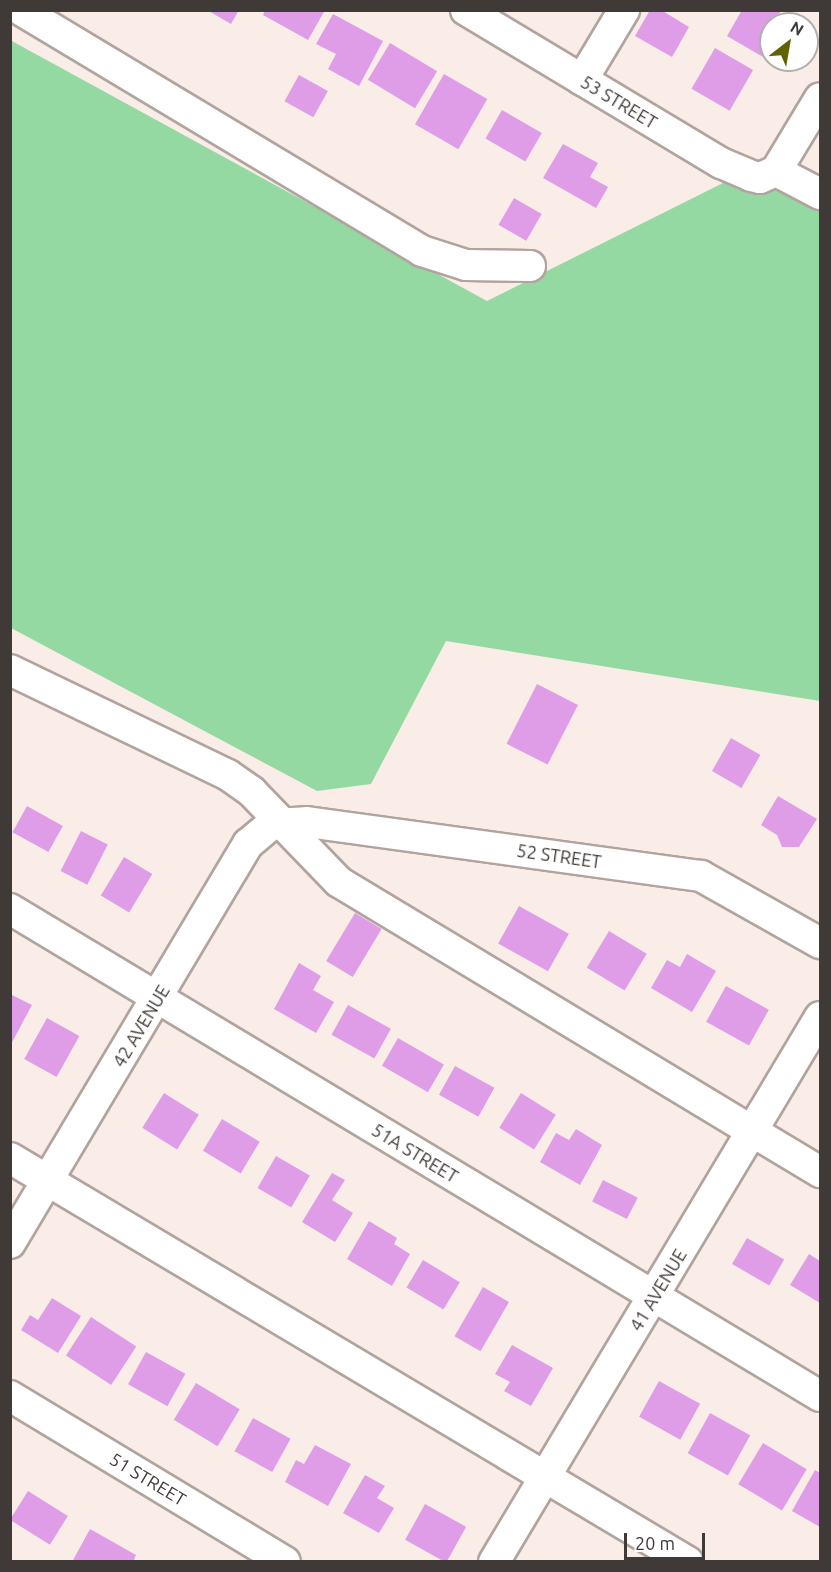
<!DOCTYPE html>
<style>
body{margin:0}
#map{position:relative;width:831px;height:1572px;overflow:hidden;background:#faede7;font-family:Ubuntu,sans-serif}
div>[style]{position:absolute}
.green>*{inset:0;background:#95d9a2}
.building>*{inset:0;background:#df9de7;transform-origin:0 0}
.roads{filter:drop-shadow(2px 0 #b1a49f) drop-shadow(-2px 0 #b1a49f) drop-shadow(0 2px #b1a49f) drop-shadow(0 -2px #b1a49f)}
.minor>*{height:30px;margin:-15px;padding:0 15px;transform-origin:15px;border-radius:15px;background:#fff}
span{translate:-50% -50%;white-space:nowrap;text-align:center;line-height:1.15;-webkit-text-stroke:4.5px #fff;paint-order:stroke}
.street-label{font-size:18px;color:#3f3a37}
.frame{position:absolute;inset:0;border:12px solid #3f3a37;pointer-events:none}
.north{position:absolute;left:759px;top:12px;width:60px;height:60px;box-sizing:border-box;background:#fff;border:2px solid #b2b0af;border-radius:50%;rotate:31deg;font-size:16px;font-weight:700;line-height:24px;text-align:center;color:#3f3a37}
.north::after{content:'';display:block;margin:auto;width:21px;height:27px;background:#5e6400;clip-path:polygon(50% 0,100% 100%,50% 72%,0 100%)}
.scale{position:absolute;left:624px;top:1533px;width:81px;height:27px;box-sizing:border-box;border:3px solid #3f3a37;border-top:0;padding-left:8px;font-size:18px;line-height:21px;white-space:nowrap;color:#3f3a37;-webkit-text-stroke:4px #fff;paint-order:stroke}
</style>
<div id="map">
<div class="green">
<i style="clip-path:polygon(10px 40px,487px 301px,733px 178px,820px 195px,820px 701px,446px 641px,371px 784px,317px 791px,11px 628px)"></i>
</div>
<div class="building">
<i style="clip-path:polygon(207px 10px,239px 10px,231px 24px)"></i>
<i style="clip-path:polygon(265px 10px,325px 10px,308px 40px,263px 15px)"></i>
<i style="clip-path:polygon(650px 10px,661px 10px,689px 27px,672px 57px,635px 36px)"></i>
<i style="clip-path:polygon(742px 10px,782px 10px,771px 24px,771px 44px,763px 57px,727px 36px)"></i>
<i style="clip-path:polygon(333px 14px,383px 41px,359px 86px,328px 69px,336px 54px,316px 44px)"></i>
<i style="left:390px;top:43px;width:55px;height:43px;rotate:31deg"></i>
<i style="left:715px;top:48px;width:44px;height:47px;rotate:30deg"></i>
<i style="left:444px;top:74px;width:50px;height:58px;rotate:30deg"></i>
<i style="left:299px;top:75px;width:33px;height:30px;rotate:29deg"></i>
<i style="left:502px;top:110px;width:46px;height:33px;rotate:30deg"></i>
<i style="clip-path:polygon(563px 144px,598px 163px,590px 177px,608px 187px,596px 208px,543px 178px)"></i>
<i style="left:514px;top:198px;width:32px;height:31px;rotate:30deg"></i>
<i style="left:537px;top:684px;width:46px;height:67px;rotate:27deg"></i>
<i style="left:731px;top:738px;width:34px;height:38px;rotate:30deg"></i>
<i style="clip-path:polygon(778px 796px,817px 819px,799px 847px,782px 847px,777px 835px,761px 825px)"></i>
<i style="left:27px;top:806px;width:41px;height:30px;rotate:29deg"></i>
<i style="left:81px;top:831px;width:30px;height:45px;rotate:27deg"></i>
<i style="left:124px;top:857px;width:33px;height:45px;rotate:31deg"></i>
<i style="left:519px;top:906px;width:57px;height:43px;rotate:29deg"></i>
<i style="left:355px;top:913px;width:31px;height:56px;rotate:31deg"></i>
<i style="left:609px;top:931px;width:44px;height:43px;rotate:31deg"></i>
<i style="clip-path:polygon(687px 954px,716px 971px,692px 1012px,651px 988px,667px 960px,680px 967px)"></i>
<i style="clip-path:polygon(299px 963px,321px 976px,313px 990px,334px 1002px,316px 1033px,274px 1009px)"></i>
<i style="left:726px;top:986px;width:49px;height:41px;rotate:29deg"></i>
<i style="clip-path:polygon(10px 994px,32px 1005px,10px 1046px)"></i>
<i style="left:348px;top:1005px;width:49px;height:34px;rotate:29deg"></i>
<i style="left:47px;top:1018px;width:37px;height:47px;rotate:29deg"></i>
<i style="left:398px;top:1038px;width:53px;height:32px;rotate:30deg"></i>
<i style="left:455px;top:1066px;width:45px;height:33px;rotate:29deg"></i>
<i style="left:164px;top:1093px;width:41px;height:41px;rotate:32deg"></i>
<i style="left:521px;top:1093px;width:41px;height:41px;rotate:32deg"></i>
<i style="left:222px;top:1119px;width:44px;height:37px;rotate:31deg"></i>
<i style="clip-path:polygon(576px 1129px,602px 1145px,580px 1185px,540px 1162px,556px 1133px,569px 1140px)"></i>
<i style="left:276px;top:1156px;width:39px;height:37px;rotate:30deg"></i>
<i style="clip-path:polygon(332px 1173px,345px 1180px,332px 1200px,353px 1213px,335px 1242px,302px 1222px)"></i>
<i style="left:603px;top:1180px;width:39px;height:24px;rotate:27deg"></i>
<i style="clip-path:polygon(369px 1221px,397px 1238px,394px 1244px,410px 1254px,392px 1286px,347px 1259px)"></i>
<i style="left:747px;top:1238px;width:43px;height:30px;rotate:30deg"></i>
<i style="clip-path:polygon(809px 1254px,820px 1261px,820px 1303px,790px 1285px)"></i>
<i style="left:423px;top:1260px;width:43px;height:32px;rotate:31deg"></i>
<i style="left:483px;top:1287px;width:30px;height:57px;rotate:30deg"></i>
<i style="clip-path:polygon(52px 1298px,81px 1316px,58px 1353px,21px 1330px,30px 1315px,38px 1320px)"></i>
<i style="left:91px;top:1317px;width:54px;height:46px;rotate:33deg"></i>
<i style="clip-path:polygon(512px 1345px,553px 1368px,531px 1406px,504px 1391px,510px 1382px,495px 1374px)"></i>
<i style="left:146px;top:1352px;width:45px;height:37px;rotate:29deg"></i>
<i style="left:659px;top:1381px;width:47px;height:41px;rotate:29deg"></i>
<i style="left:196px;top:1383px;width:51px;height:43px;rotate:31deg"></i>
<i style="left:710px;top:1413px;width:46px;height:46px;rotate:29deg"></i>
<i style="left:253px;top:1418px;width:43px;height:38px;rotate:29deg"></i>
<i style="left:763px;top:1443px;width:51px;height:48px;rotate:31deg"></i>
<i style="clip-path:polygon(315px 1445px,351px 1464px,328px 1506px,285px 1482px,296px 1460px,304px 1464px)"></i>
<i style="clip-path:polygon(815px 1470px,820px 1473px,820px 1527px,792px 1511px)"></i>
<i style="clip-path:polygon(365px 1475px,385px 1486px,377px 1498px,394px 1508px,379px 1533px,343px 1513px)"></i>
<i style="left:28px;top:1491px;width:47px;height:34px;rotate:32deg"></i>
<i style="left:425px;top:1504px;width:47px;height:41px;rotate:29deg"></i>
<i style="clip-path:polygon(90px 1529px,136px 1555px,133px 1562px,72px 1562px)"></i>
</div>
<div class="roads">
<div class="minor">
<i style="left:21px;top:10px;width:468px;rotate:31deg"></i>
<i style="left:422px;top:251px;width:46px;rotate:17.7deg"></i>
<i style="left:466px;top:265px;width:64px;rotate:0.9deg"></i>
<i style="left:466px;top:10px;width:297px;rotate:31deg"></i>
<i style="left:721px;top:163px;width:33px;rotate:23deg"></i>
<i style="left:751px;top:176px;width:9px;rotate:13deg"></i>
<i style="left:760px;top:178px;width:17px;rotate:-24deg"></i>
<i style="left:776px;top:171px;width:85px;rotate:-58.9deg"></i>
<i style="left:582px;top:80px;width:82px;rotate:-59deg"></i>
<i style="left:776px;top:171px;width:50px;rotate:27.6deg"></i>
<i style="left:10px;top:670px;width:242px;rotate:25.7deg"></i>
<i style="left:228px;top:775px;width:29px;rotate:35deg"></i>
<i style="left:252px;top:792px;width:125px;rotate:46deg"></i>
<i style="left:339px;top:882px;width:562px;rotate:31.09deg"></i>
<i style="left:10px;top:909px;width:945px;rotate:31.02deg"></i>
<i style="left:10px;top:1158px;width:789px;rotate:30.79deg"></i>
<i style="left:10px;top:1243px;width:465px;rotate:-59.2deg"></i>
<i style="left:248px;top:844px;width:31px;rotate:-40deg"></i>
<i style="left:272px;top:824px;width:35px;rotate:-3deg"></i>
<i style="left:307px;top:822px;width:398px;rotate:7.8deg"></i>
<i style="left:701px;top:876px;width:137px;rotate:29.4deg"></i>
<i style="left:10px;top:1396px;width:321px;rotate:31.1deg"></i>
<i style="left:494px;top:1562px;width:635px;rotate:-59.11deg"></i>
</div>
</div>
<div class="street-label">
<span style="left:619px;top:102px;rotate:31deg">53 STREET</span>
<span style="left:559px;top:856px;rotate:8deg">52 STREET</span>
<span style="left:141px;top:1026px;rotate:-59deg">42 AVENUE</span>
<span style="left:415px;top:1153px;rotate:31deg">51A STREET</span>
<span style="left:658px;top:1290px;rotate:-59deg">41 AVENUE</span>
<span style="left:148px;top:1479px;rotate:31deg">51 STREET</span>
</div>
<div class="frame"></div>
<div class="north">N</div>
<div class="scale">20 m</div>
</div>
